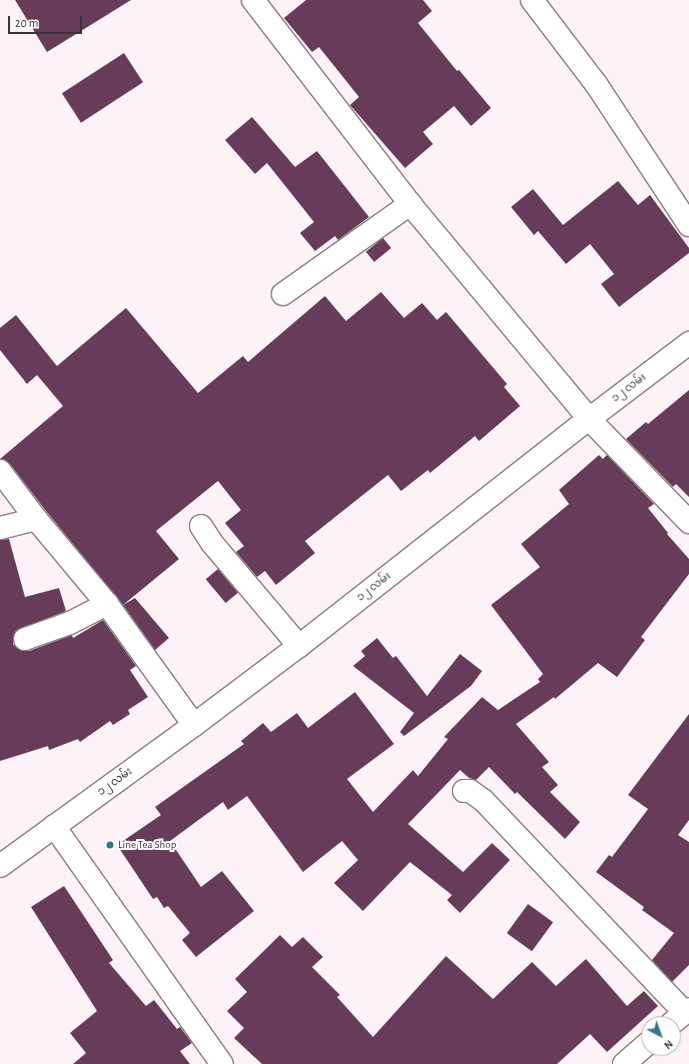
<!DOCTYPE html>
<meta charset="utf-8">
<style>
body{margin:0}
#map{position:relative;width:689px;height:1064px;overflow:hidden;background:#fef2f9;font-family:"Alegreya Sans","Noto Sans Myanmar",sans-serif}
div>[style]{position:absolute}
.building>*{inset:0;background:#673c59;transform-origin:0 0}
.roads{filter:drop-shadow(1px 0 #8c7b85) drop-shadow(-1px 0 #8c7b85) drop-shadow(0 1px #8c7b85) drop-shadow(0 -1px #8c7b85)}
.minor>*{height:22px;margin:-11px;padding:0 11px;transform-origin:11px;border-radius:11px;background:#fff}
.major>*{height:22px;margin:-11px;padding:0 11px;transform-origin:11px;border-radius:11px;background:#fff}
.dots>*{width:11px;height:11px;translate:-50% -50%;box-sizing:border-box;border:2px solid #fff;border-radius:50%}
span{translate:-50% -50%;white-space:nowrap;text-align:center;line-height:1.15;-webkit-text-stroke:4px #fff;paint-order:stroke}
.street-label{font-size:11px;color:#3a3337}
.poi-label{font-size:11px;color:#3a3337}
.left{translate:0 -50%;text-align:left}
.north{position:absolute;left:641px;top:1016px;width:40px;height:40px;box-sizing:border-box;background:#fff;border:1px solid #b0adaf;border-radius:50%;rotate:139deg;font-size:11px;font-weight:700;line-height:16px;text-align:center;color:#3a3337}
.north::after{content:'';display:block;margin:auto;width:14px;height:18px;background:#317982;clip-path:polygon(50% 0,100% 100%,50% 72%,0 100%)}
.scale{position:absolute;left:8px;top:16px;width:74px;height:18px;box-sizing:border-box;border:2px solid #3a3337;border-top:0;padding-left:5px;font-size:12px;line-height:14px;white-space:nowrap;color:#3a3337;-webkit-text-stroke:3px #fff;paint-order:stroke}
</style>
<div id="map">
<div class="building">
<i style="clip-path:polygon(15px 0,131px 0,47px 52px)"></i>
<i style="clip-path:polygon(306px 0,423px 0,432px 11px,418px 23px,457px 71px,459px 70px,491px 108px,471px 126px,454px 106px,423px 132px,433px 144px,405px 168px,350px 105px,359px 97px,319px 47px,312px 52px,284px 18px)"></i>
<i style="left:124px;top:53px;width:35px;height:74px;rotate:57deg"></i>
<i style="clip-path:polygon(252px 117px,295px 167px,317px 151px,369px 217px,338px 240px,335px 236px,315px 251px,300px 233px,314px 222px,267px 163px,255px 174px,225px 140px)"></i>
<i style="clip-path:polygon(618px 181px,638px 205px,650px 195px,689px 248px,689px 253px,619px 307px,601px 284px,614px 274px,590px 244px,566px 264px,538px 231px,534px 235px,511px 207px,533px 189px,563px 225px)"></i>
<i style="left:383px;top:238px;width:13px;height:22px;rotate:51deg"></i>
<i style="clip-path:polygon(381px 292px,404px 318px,422px 303px,437px 320px,446px 312px,507px 384px,504px 387px,520px 406px,479px 441px,475px 436px,430px 473px,428px 470px,401px 491px,388px 475px,305px 541px,315px 553px,276px 585px,265px 571px,257px 577px,236px 552px,244px 546px,225px 523px,241px 510px,218px 481px,156px 531px,179px 559px,123px 605px,46px 511px,10px 464px,0 459px,63px 406px,37px 375px,27px 384px,0 350px,0 328px,16px 315px,57px 366px,126px 308px,198px 393px,243px 356px,248px 362px,325px 296px,346px 321px)"></i>
<i style="clip-path:polygon(689px 390px,689px 497px,676px 484px,673px 487px,626px 439px,646px 422px,648px 424px)"></i>
<i style="clip-path:polygon(599px 455px,603px 459px,607px 455px,654px 504px,648px 508px,668px 533px,667px 534px,689px 559px,689px 574px,641px 637px,645px 640px,617px 677px,598px 663px,555px 699px,554px 697px,516px 724px,549px 762px,542px 767px,558px 785px,550px 792px,580px 822px,565px 839px,517px 792px,515px 794px,489px 767px,476px 780px,469px 778px,460px 770px,408px 824px,463px 872px,492px 843px,510px 860px,460px 913px,447px 900px,452px 895px,410px 862px,363px 911px,334px 883px,358px 860px,342px 841px,303px 872px,247px 796px,228px 810px,223px 802px,170px 841px,201px 887px,222px 871px,254px 911px,196px 957px,182px 940px,190px 933px,168px 906px,164px 908px,157px 897px,153px 899px,117px 845px,161px 815px,155px 807px,244px 744px,241px 741px,263px 723px,271px 732px,297px 713px,308px 728px,355px 692px,394px 744px,347px 779px,373px 812px,413px 770px,418px 776px,448px 739px,444px 737px,482px 697px,498px 710px,540px 682px,538px 679px,543px 674px,491px 605px,540px 567px,521px 544px,569px 504px,559px 490px)"></i>
<i style="clip-path:polygon(9px 539px,25px 597px,59px 588px,66px 611px,16px 631px,13px 637px,13px 644px,17px 648px,22px 651px,29px 651px,72px 635px,73px 638px,103px 620px,136px 666px,130px 670px,148px 697px,128px 710px,130px 714px,113px 725px,110px 721px,80px 742px,78px 739px,49px 750px,48px 746px,0 761px,0 540px)"></i>
<i style="left:218px;top:569px;width:31px;height:16px;rotate:50deg"></i>
<i style="clip-path:polygon(135px 598px,169px 638px,155px 650px,123px 605px)"></i>
<i style="clip-path:polygon(377px 638px,393px 658px,396px 656px,427px 696px,460px 654px,482px 671px,471px 686px,404px 736px,400px 732px,414px 713px,353px 666px,365px 656px,361px 651px)"></i>
<i style="clip-path:polygon(689px 714px,689px 820px,678px 835px,689px 842px,689px 965px,672px 982px,652px 960px,674px 933px,642px 910px,644px 907px,596px 872px,609px 855px,612px 857px,648px 809px,628px 795px)"></i>
<i style="clip-path:polygon(64px 886px,113px 960px,109px 963px,146px 1006px,154px 1000px,177px 1029px,180px 1027px,192px 1043px,180px 1051px,190px 1064px,73px 1064px,86px 1053px,70px 1033px,97px 1011px,31px 907px)"></i>
<i style="left:528px;top:904px;width:31px;height:36px;rotate:36deg"></i>
<i style="clip-path:polygon(280px 935px,292px 947px,303px 937px,323px 957px,312px 967px,340px 995px,337px 997px,373px 1037px,446px 956px,493px 999px,532px 962px,556px 986px,586px 959px,627px 1006px,644px 991px,658px 1006px,607px 1052px,590px 1034px,557px 1064px,262px 1064px,234px 1038px,244px 1028px,227px 1011px,247px 992px,235px 979px)"></i>
</div>
<div class="roads">
<div class="minor">
<i style="left:253px;top:0;width:257px;rotate:52.4deg"></i>
<i style="left:410px;top:204px;width:280px;rotate:50.2deg"></i>
<i style="left:589px;top:419px;width:144px;rotate:45.8deg"></i>
<i style="left:532px;top:0;width:106px;rotate:52.7deg"></i>
<i style="left:596px;top:84px;width:169px;rotate:56.6deg"></i>
<i style="left:283px;top:294px;width:156px;rotate:-35.3deg"></i>
<i style="left:0;top:471px;width:60px;rotate:53.1deg"></i>
<i style="left:36px;top:519px;width:111px;rotate:50.1deg"></i>
<i style="left:107px;top:604px;width:149px;rotate:54.3deg"></i>
<i style="left:201px;top:526px;width:20px;rotate:57deg"></i>
<i style="left:212px;top:543px;width:135px;rotate:49.8deg"></i>
<i style="left:0;top:528px;width:37px;rotate:-14deg"></i>
<i style="left:25px;top:639px;width:48px;rotate:-19.6deg"></i>
<i style="left:70px;top:623px;width:42px;rotate:-27.2deg"></i>
<i style="left:464px;top:791px;width:6px"></i>
<i style="left:470px;top:791px;width:16px;rotate:35deg"></i>
<i style="left:483px;top:800px;width:292px;rotate:46.5deg"></i>
<i style="left:54px;top:826px;width:291px;rotate:54.8deg"></i>
<i style="left:671px;top:1024px;width:23px;rotate:-40deg"></i>
<i style="left:624px;top:1064px;width:33px;rotate:-41deg"></i>
</div>
<div class="major">
<i style="left:0;top:866px;width:240px;rotate:-36deg"></i>
<i style="left:194px;top:725px;width:131px;rotate:-37deg"></i>
<i style="left:299px;top:646px;width:368px;rotate:-38.1deg"></i>
<i style="left:589px;top:419px;width:126px;rotate:-37.2deg"></i>
</div>
</div>
<div class="dots">
<i style="left:110px;top:845px;background:#317982"></i>
</div>
<div class="street-label">
<span style="left:629px;top:388px;rotate:-37deg">၁၂ လမ်း</span>
<span style="left:374px;top:587px;rotate:-38deg">၁၂ လမ်း</span>
<span style="left:115px;top:782px;rotate:-36deg">၁၂ လမ်း</span>
</div>
<div class="poi-label">
<span class="left" style="left:118px;top:845px">Line Tea Shop</span>
</div>
<div class="north">N</div>
<div class="scale">20 m</div>
</div>
